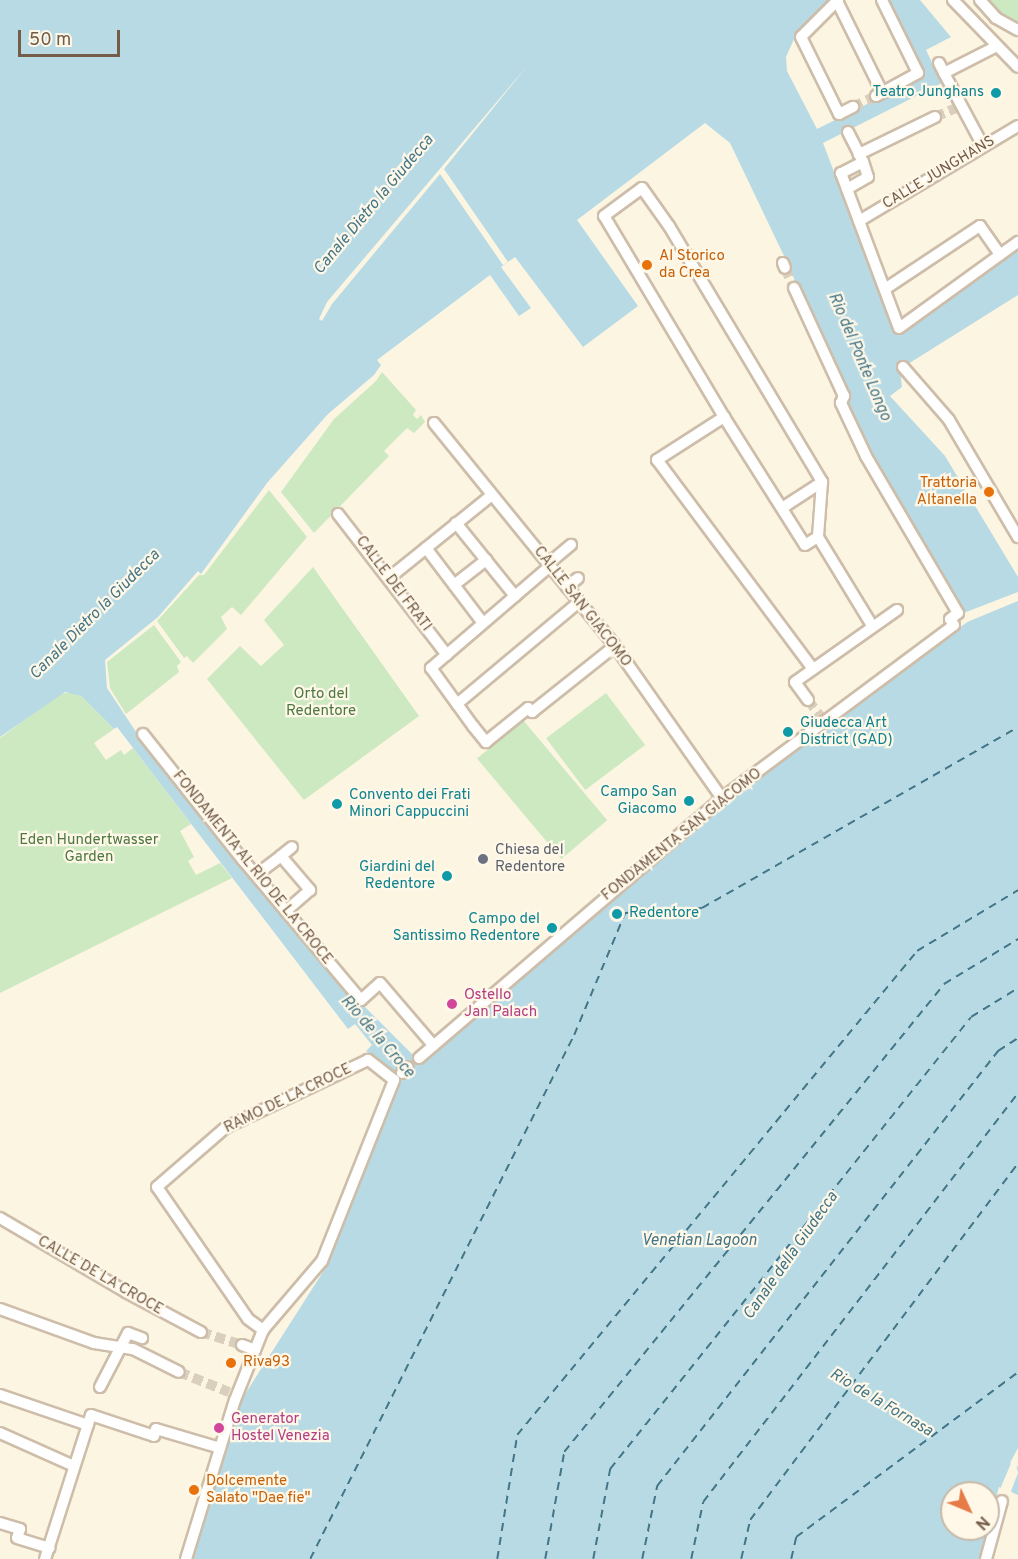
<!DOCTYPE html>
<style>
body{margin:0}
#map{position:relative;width:1018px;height:1559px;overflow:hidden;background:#fcf5e2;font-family:Overpass,sans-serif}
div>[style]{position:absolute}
.green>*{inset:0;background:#cde9c1;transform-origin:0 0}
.water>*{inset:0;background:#b7dae5}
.pier>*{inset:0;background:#fcf5e2}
.ferry>*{height:1.5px;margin-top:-0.75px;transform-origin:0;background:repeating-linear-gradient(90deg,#427587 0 8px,transparent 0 14px)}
.street-tunnel>*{height:10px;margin-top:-5px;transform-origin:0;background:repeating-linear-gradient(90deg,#dacfbc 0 10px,transparent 0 15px)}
.roads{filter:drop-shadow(2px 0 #cdbda9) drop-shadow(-2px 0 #cdbda9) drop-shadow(0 2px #cdbda9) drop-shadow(0 -2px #cdbda9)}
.street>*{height:10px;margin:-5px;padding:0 5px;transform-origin:5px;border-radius:5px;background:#fff}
.dots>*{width:16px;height:16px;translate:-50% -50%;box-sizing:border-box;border:3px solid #fff8e8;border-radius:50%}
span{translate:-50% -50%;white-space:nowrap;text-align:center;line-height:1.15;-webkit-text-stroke:4.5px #fff8e8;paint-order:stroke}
.culture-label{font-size:15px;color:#0d838f}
.right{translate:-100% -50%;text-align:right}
.left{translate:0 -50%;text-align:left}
.street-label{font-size:15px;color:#745c49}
.food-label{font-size:15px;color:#c56008}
.park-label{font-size:15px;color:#4c7941}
.worship-label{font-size:15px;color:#5b616d}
.hotel-label{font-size:15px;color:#b23c85}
.water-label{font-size:16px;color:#427587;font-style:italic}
.north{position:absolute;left:940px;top:1481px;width:60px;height:60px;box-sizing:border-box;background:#fff8e8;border:2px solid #c7baa8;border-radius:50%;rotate:134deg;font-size:16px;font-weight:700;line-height:24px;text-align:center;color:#745c49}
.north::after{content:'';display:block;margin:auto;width:21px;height:27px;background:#e67b47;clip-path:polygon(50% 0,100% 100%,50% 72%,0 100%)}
.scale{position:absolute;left:18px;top:30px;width:102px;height:27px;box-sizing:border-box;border:3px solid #745c49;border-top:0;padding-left:8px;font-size:18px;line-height:21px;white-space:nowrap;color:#745c49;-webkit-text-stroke:4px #fff8e8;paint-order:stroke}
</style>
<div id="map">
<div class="green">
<i style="clip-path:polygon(982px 0,1018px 0,1018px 27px,1012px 25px)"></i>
<i style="clip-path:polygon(382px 372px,416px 410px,413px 415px,417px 419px,421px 415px,425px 422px,414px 433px,407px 428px,384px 451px,389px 456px,314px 533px,281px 492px,334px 419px,376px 381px)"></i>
<i style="clip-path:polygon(269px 490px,307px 537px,241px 615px,232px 607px,221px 617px,227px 629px,193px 663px,187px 656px,184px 658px,157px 621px,199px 575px,204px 575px)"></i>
<i style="clip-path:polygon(313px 567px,419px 716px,304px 800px,207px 679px,240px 646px,261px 666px,284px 645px,264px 620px)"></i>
<i style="clip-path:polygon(154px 625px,181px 662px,177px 666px,179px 672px,126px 714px,110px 688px,107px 662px)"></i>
<i style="clip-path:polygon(70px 692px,81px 696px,114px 729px,94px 743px,106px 760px,121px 750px,124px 755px,133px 748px,191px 824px,180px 831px,194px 857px,188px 861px,196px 875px,220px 863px,232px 878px,0 993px,0 738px,60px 694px)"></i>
<i style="left:606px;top:693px;width:65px;height:75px;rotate:53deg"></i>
<i style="left:523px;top:720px;width:131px;height:60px;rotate:50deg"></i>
</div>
<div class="water">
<i style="clip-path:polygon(evenodd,0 0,832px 0,794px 39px,786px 57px,787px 71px,817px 129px,923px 76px,886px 0,920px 0,951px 37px,926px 50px,942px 83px,823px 143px,895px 332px,903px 332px,1018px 247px,1018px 295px,900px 369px,902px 387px,890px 396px,945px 456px,1018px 577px,1018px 1448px,1010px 1463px,1018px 1467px,1018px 1495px,999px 1487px,980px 1559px,193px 1559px,240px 1402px,328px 1264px,400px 1083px,368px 1058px,371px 1055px,366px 1051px,372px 1045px,355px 1024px,348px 1029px,117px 727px,114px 729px,81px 696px,65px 692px,0 737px,0 0,705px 123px,730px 143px,785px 258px,871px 454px,970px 620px,729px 799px,533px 961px,422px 1064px,352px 994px,146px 747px,107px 688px,105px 660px,158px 617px,198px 571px,201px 574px,267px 483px,328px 414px,374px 375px,381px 365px,377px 360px,490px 275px,519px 316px,531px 308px,501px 267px,515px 257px,583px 347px,638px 306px,577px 220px,705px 123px,0 0,952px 1493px,988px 1493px,988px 1529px,952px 1529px,952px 1493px)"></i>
</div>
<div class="pier">
<i style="clip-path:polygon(528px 65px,444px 169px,508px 262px,503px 265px,440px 174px,332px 304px,322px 321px,319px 319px,327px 302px)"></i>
<i style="clip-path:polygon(1018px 592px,1018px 601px,955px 627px,966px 620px,966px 612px)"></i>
<i style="clip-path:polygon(1014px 1456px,1018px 1473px,1011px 1491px,1018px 1498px,1002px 1491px,996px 1499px)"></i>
</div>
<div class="ferry">
<i style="left:310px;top:1559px;width:587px;rotate:-63.26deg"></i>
<i style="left:574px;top:1035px;width:132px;rotate:-67.3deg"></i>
<i style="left:625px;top:913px;width:77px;rotate:-3.7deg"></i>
<i style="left:702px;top:908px;width:364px;rotate:-29.8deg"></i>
<i style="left:497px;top:1559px;width:126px;rotate:-80.8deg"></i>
<i style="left:517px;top:1435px;width:628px;rotate:-50.43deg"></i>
<i style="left:917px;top:951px;width:118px;rotate:-31.1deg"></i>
<i style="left:545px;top:1559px;width:109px;rotate:-79.9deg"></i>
<i style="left:564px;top:1452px;width:603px;rotate:-50.92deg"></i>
<i style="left:944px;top:984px;width:87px;rotate:-31.3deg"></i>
<i style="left:593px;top:1559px;width:92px;rotate:-79.3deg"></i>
<i style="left:610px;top:1469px;width:578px;rotate:-51.39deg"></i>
<i style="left:971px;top:1017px;width:55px;rotate:-31.7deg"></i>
<i style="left:642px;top:1559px;width:75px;rotate:-78.4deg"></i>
<i style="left:657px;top:1486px;width:553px;rotate:-51.91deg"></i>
<i style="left:998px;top:1051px;width:24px;rotate:-33deg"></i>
<i style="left:691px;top:1559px;width:58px;rotate:-78.1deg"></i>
<i style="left:703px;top:1502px;width:516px;rotate:-52.4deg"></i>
<i style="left:741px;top:1559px;width:40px;rotate:-77deg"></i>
<i style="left:750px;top:1520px;width:446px;rotate:-53.1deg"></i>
<i style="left:791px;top:1559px;width:23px;rotate:-77deg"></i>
<i style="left:796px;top:1537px;width:277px;rotate:-36.6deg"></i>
</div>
<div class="street-tunnel">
<i style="left:853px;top:107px;width:25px;rotate:-26deg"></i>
<i style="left:935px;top:117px;width:23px;rotate:-23deg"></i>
<i style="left:785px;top:268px;width:22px;rotate:66deg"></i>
<i style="left:808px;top:700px;width:21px;rotate:53deg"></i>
<i style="left:201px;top:1332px;width:43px;rotate:17.6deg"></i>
<i style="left:179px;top:1372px;width:54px;rotate:21.8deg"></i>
</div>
<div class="roads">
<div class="street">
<i style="left:838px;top:0;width:52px;rotate:135deg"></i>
<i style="left:801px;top:37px;width:86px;rotate:63.7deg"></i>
<i style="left:839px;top:114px;width:16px;rotate:-27deg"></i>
<i style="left:953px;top:0;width:93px;rotate:45.9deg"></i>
<i style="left:980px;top:0;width:24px;rotate:48deg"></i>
<i style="left:996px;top:18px;width:25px;rotate:29deg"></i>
<i style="left:837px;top:1px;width:102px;rotate:63.7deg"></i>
<i style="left:939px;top:63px;width:11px;rotate:63deg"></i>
<i style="left:944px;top:73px;width:57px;rotate:-27deg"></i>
<i style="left:944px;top:73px;width:83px;rotate:61.9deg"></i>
<i style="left:876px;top:96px;width:48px;rotate:-28.7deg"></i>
<i style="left:918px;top:73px;width:81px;rotate:-116.3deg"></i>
<i style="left:935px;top:117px;width:85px;rotate:154deg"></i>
<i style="left:859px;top:154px;width:9px;rotate:63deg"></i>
<i style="left:863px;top:162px;width:25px;rotate:153deg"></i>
<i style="left:841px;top:173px;width:165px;rotate:69.5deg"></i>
<i style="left:899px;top:328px;width:147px;rotate:-35.9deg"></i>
<i style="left:848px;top:132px;width:25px;rotate:63deg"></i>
<i style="left:847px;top:189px;width:24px;rotate:-30deg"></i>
<i style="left:868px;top:177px;width:16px;rotate:-108deg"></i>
<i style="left:859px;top:221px;width:185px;rotate:-30.9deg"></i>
<i style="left:783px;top:263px;width:5px;rotate:68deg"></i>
<i style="left:885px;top:289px;width:114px;rotate:-33.6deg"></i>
<i style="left:980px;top:226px;width:35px;rotate:55deg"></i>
<i style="left:903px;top:367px;width:70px;rotate:49deg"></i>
<i style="left:949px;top:420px;width:136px;rotate:59.5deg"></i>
<i style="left:724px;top:417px;width:151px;rotate:57.7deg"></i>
<i style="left:805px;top:545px;width:15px;rotate:-32deg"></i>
<i style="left:434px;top:423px;width:287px;rotate:50.9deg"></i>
<i style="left:615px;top:646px;width:186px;rotate:54.9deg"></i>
<i style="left:782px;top:508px;width:48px;rotate:-33deg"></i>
<i style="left:338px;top:514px;width:178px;rotate:52.3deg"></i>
<i style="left:456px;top:523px;width:94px;rotate:51.1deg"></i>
<i style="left:426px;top:548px;width:94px;rotate:52.8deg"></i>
<i style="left:548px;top:564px;width:30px;rotate:-40deg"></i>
<i style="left:550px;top:566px;width:157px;rotate:139.4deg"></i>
<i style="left:431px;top:668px;width:72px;rotate:54.1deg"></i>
<i style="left:473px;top:726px;width:21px;rotate:51deg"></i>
<i style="left:486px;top:742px;width:54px;rotate:-39deg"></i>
<i style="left:528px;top:708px;width:6px;rotate:45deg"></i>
<i style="left:532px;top:712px;width:106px;rotate:-38.5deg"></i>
<i style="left:389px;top:578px;width:132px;rotate:-38.9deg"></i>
<i style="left:454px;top:585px;width:41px;rotate:-38deg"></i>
<i style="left:567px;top:587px;width:14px;rotate:-39deg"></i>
<i style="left:813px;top:669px;width:261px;rotate:-126.7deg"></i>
<i style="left:657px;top:460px;width:80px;rotate:-32.7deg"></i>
<i style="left:724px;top:417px;width:234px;rotate:-120.8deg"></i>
<i style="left:604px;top:216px;width:47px;rotate:-36.4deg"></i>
<i style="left:642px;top:188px;width:47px;rotate:54.6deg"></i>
<i style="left:669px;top:226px;width:298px;rotate:59.1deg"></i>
<i style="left:822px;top:482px;width:55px;rotate:94.2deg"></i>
<i style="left:818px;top:537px;width:105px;rotate:58.6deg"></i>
<i style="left:808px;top:700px;width:22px;rotate:-126deg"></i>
<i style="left:795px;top:682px;width:125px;rotate:-35.2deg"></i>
<i style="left:457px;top:704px;width:159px;rotate:-39.9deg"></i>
<i style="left:143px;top:734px;width:161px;rotate:51.6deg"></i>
<i style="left:243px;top:860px;width:183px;rotate:49.9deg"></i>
<i style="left:361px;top:1000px;width:25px;rotate:-42deg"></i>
<i style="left:380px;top:983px;width:82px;rotate:49.5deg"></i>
<i style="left:281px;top:856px;width:14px;rotate:-39deg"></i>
<i style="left:256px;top:875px;width:31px;rotate:-37deg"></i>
<i style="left:281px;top:856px;width:45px;rotate:49.5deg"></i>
<i style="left:310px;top:890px;width:32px;rotate:139deg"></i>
<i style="left:419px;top:1058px;width:399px;rotate:-40.6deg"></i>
<i style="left:722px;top:798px;width:289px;rotate:-36.7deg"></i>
<i style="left:954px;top:625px;width:7px;rotate:-124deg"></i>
<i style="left:950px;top:619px;width:10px;rotate:-37deg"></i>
<i style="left:958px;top:613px;width:182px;rotate:-120.4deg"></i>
<i style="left:866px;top:456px;width:59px;rotate:-115.3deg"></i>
<i style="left:841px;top:403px;width:8px;rotate:-67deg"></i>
<i style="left:844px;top:396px;width:119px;rotate:-114.8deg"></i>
<i style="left:402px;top:1073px;width:8px;rotate:-45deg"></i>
<i style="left:0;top:1218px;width:146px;rotate:30.4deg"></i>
<i style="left:126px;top:1292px;width:85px;rotate:28.1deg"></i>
<i style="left:0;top:1309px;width:100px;rotate:19.9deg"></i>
<i style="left:94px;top:1343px;width:39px;rotate:9deg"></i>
<i style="left:133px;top:1349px;width:51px;rotate:26.6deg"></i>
<i style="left:242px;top:1345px;width:14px;rotate:21deg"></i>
<i style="left:100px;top:1387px;width:61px;rotate:-62.6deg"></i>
<i style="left:128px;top:1333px;width:15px;rotate:20deg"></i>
<i style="left:0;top:1395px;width:93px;rotate:18.8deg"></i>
<i style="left:0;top:1433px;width:81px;rotate:24deg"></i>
<i style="left:0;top:1523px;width:21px;rotate:17deg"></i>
<i style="left:20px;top:1529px;width:9px;rotate:108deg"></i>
<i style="left:17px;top:1538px;width:34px;rotate:17deg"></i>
<i style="left:45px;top:1559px;width:151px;rotate:-72.3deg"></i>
<i style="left:91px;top:1415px;width:66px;rotate:18.4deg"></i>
<i style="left:154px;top:1436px;width:7px;rotate:-74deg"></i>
<i style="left:156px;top:1429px;width:67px;rotate:16.5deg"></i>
<i style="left:186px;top:1559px;width:166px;rotate:-72.9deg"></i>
<i style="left:235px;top:1400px;width:75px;rotate:-68.2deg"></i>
<i style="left:263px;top:1330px;width:91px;rotate:-49.5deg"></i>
<i style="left:322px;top:1261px;width:195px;rotate:-68.3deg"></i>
<i style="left:394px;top:1080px;width:33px;rotate:-142deg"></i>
<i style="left:368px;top:1060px;width:158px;rotate:154.6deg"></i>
<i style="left:225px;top:1128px;width:90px;rotate:139.1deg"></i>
<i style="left:157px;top:1187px;width:160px;rotate:55.4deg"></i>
<i style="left:248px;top:1319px;width:19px;rotate:36deg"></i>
<i style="left:986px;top:1559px;width:60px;rotate:-74.6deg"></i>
</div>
</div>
<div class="dots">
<i style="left:996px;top:93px;background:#0f9aa8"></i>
<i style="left:647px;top:265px;background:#e8710a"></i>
<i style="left:989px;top:492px;background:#e8710a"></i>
<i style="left:788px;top:732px;background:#0f9aa8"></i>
<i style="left:689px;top:801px;background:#0f9aa8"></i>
<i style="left:337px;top:804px;background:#0f9aa8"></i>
<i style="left:483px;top:859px;background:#6b7280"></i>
<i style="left:447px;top:876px;background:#0f9aa8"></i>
<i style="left:617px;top:914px;background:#0f9aa8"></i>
<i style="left:552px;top:928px;background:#0f9aa8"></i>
<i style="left:452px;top:1004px;background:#d1479c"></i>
<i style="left:231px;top:1363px;background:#e8710a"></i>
<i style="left:219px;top:1428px;background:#d1479c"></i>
<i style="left:194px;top:1490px;background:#e8710a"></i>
</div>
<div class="culture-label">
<span class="right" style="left:984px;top:93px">Teatro Junghans</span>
<span class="left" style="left:800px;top:732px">Giudecca Art<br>District (GAD)</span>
<span class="right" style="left:677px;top:801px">Campo San<br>Giacomo</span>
<span class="left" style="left:349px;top:804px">Convento dei Frati<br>Minori Cappuccini</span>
<span class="right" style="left:435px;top:876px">Giardini del<br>Redentore</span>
<span class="left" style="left:629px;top:914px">Redentore</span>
<span class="right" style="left:540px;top:928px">Campo del<br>Santissimo Redentore</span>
</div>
<div class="street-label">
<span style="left:939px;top:173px;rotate:-31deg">CALLE JUNGHANS</span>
<span style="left:393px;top:584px;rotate:53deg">CALLE DEI FRATI</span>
<span style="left:582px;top:607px;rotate:52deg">CALLE SAN GIACOMO</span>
<span style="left:682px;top:835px;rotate:-39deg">FONDAMENTA SAN GIACOMO</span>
<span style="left:252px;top:868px;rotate:51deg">FONDAMENTA AL RIO DE LA CROCE</span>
<span style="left:288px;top:1099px;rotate:-26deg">RAMO DE LA CROCE</span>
<span style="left:100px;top:1276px;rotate:30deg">CALLE DE LA CROCE</span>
</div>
<div class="food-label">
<span class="left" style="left:659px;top:265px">Al Storico<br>da Crea</span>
<span class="right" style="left:977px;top:492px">Trattoria<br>Altanella</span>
<span class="left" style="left:243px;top:1363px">Riva93</span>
<span class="left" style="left:206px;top:1490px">Dolcemente<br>Salato "Dae fie"</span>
</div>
<div class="park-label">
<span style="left:321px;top:703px">Orto del<br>Redentore</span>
<span style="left:89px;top:849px">Eden Hundertwasser<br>Garden</span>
</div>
<div class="worship-label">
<span class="left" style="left:495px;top:859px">Chiesa del<br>Redentore</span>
</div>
<div class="hotel-label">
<span class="left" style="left:464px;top:1004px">Ostello<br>Jan Palach</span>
<span class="left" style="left:231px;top:1428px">Generator<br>Hostel Venezia</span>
</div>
<div class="water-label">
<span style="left:374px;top:205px;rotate:-50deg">Canale Dietro la Giudecca</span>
<span style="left:859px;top:357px;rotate:67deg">Rio del Ponte Longo</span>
<span style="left:95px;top:615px;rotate:-45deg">Canale Dietro la Giudecca</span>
<span style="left:377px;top:1037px;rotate:49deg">Rio de la Croce</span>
<span style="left:699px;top:1241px">Venetian Lagoon</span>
<span style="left:791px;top:1256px;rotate:-55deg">Canale della Giudecca</span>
<span style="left:881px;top:1403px;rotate:31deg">Rio de la Fornasa</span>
</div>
<div class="north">N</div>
<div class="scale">50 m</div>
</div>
